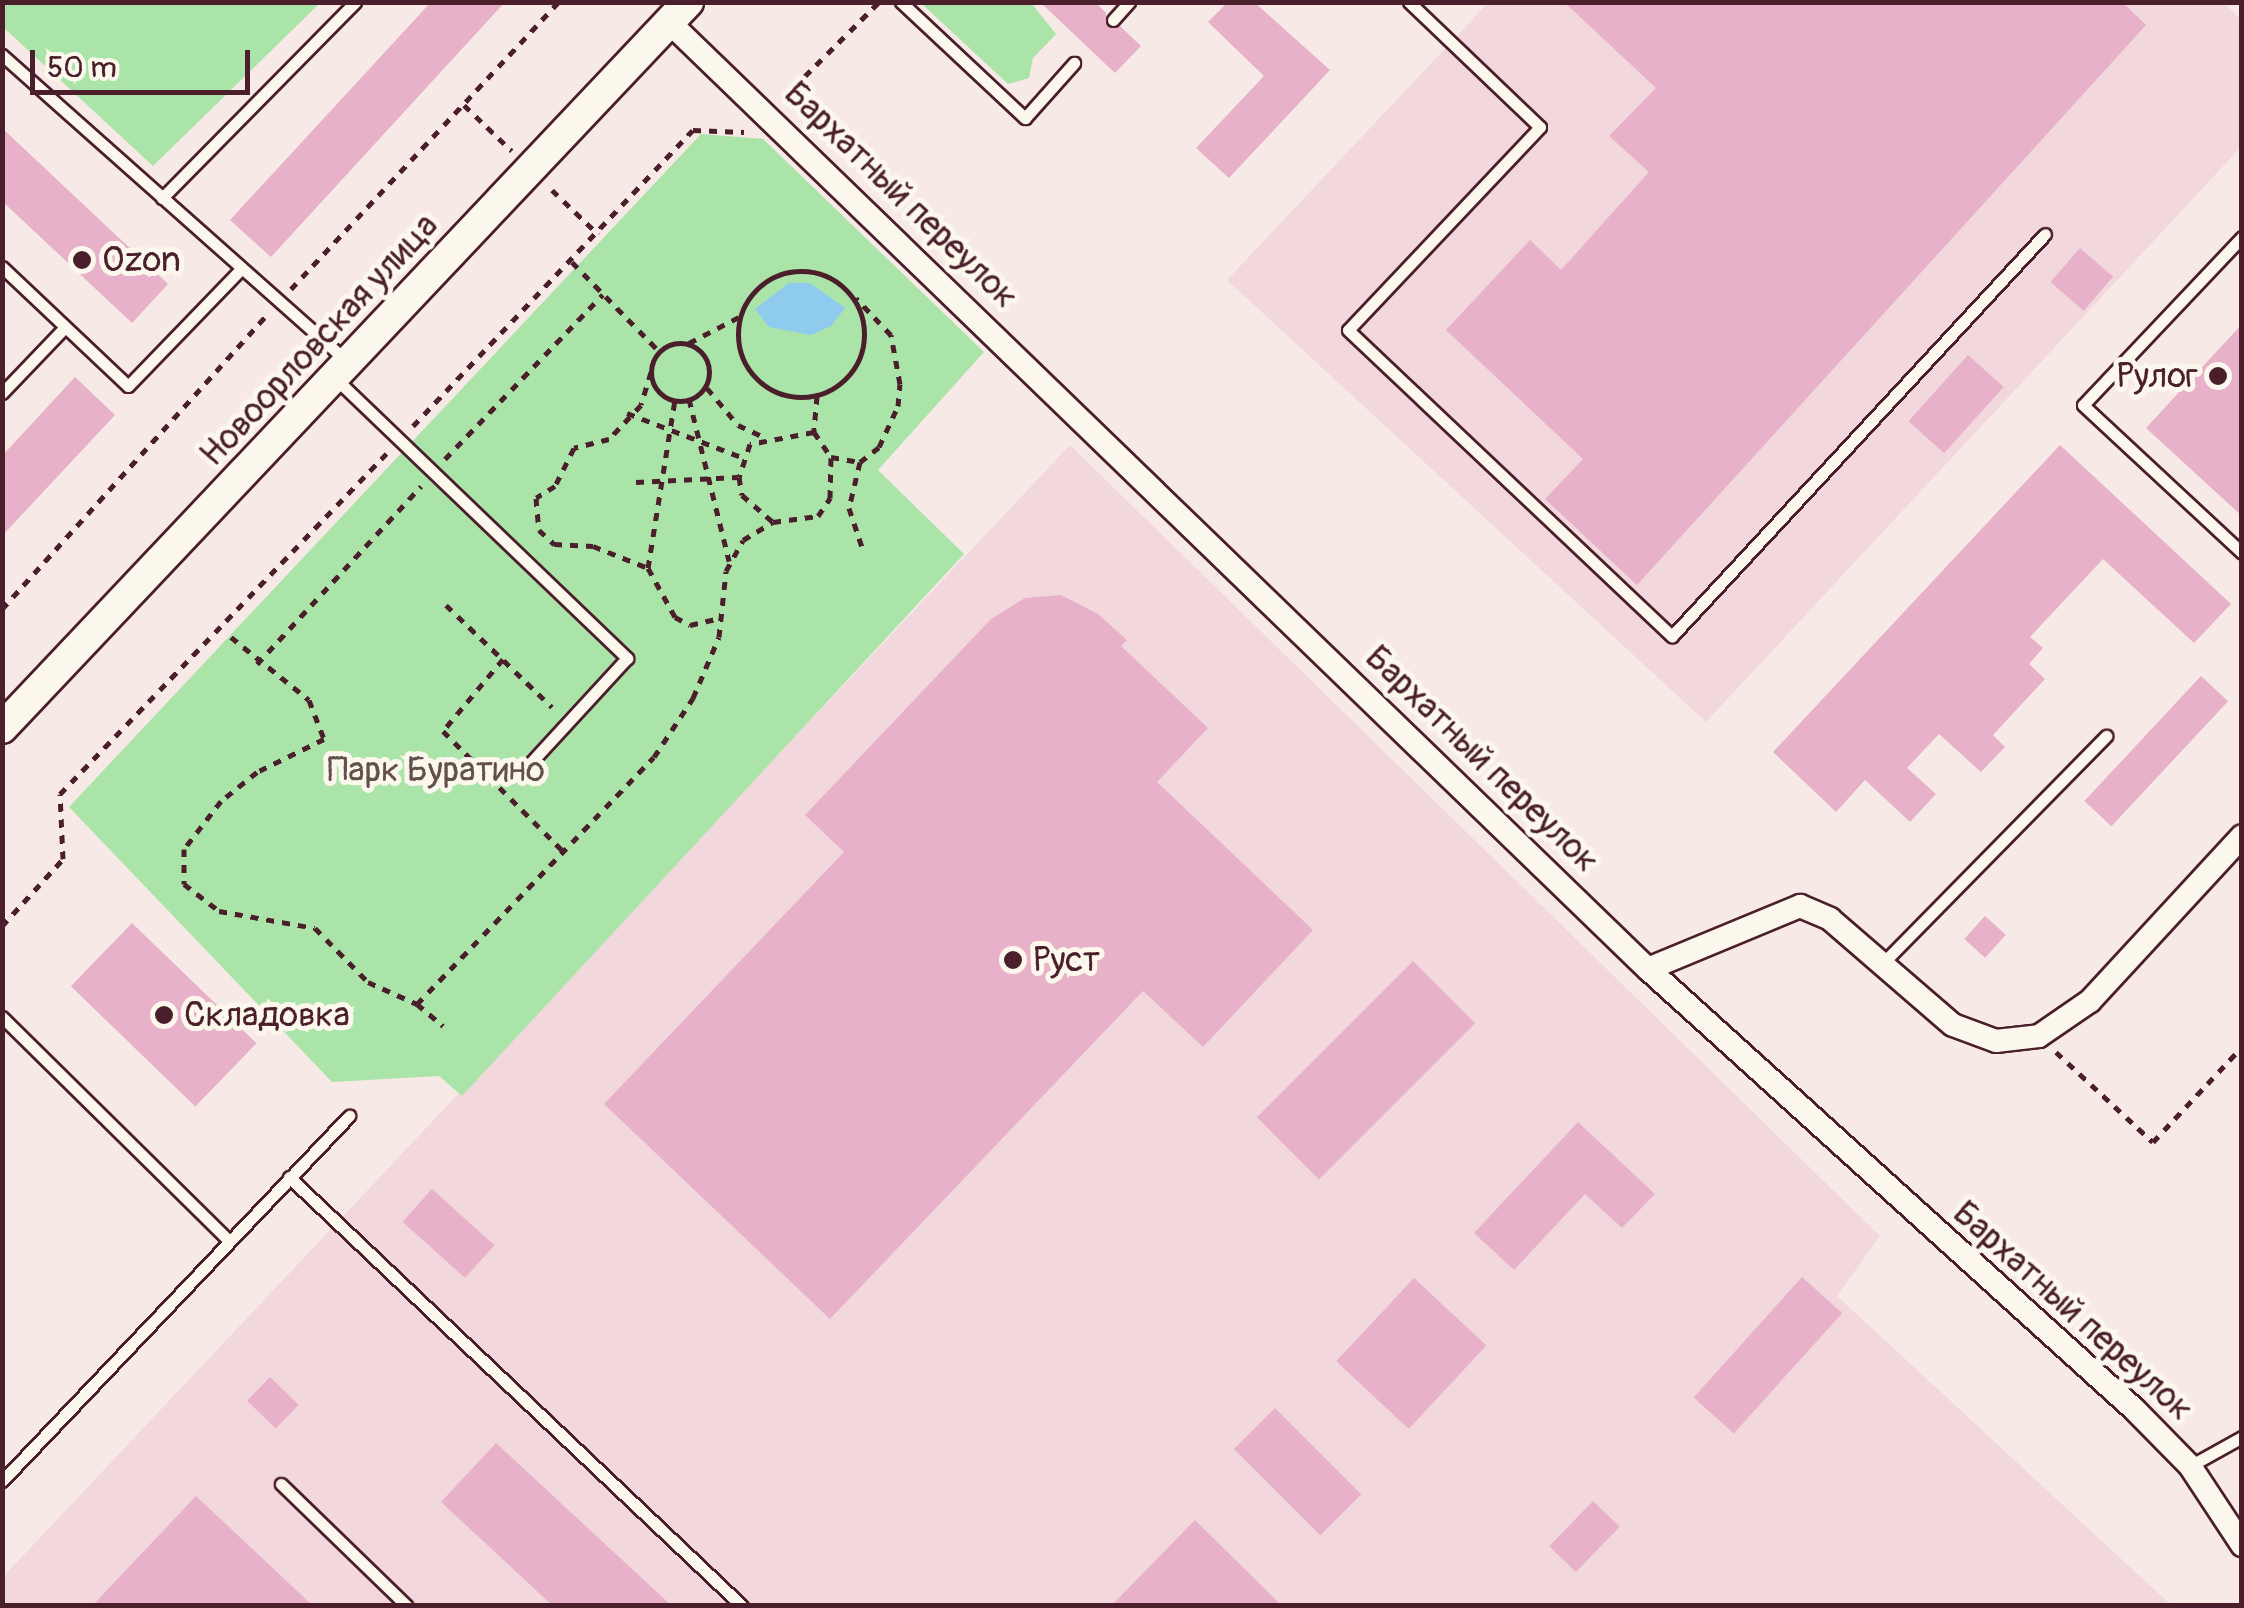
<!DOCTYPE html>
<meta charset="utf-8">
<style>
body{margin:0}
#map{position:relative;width:2244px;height:1608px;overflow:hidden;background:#f7e9e5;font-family:Pangolin,sans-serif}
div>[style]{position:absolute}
.built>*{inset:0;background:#f2d8dd}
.green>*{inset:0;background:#abe4a9}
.water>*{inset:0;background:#8fcaef}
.building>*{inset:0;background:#e7b1c9;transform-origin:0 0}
.path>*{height:5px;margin-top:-2.5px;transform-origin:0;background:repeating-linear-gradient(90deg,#4a1f2b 0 8px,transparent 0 16px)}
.path>.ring{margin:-2.5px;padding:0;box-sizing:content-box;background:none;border:5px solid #4a1f2b;border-radius:50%}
.roads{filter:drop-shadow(2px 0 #4a1f2b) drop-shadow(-2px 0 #4a1f2b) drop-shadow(0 2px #4a1f2b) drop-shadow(0 -2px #4a1f2b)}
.service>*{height:11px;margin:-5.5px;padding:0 5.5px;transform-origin:5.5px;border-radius:5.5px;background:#fbf7ec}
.minor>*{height:22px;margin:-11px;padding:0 11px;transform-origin:11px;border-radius:11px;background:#fbf7ec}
.tertiary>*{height:30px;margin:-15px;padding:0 15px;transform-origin:15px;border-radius:15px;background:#fbf7ec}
.dots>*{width:28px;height:28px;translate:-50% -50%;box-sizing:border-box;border:5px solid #fbf7ec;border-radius:50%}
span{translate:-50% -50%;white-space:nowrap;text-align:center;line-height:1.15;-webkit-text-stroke:10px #fbf7ec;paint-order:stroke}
.street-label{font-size:35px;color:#4a1f2b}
.poi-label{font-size:35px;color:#4a1f2b}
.left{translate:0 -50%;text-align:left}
.right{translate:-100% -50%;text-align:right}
.park-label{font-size:35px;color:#62504a}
.frame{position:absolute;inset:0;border:5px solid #4a1f2b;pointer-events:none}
.scale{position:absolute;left:30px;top:50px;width:220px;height:45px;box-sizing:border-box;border:5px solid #4a1f2b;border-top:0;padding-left:12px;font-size:30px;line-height:35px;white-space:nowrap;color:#4a1f2b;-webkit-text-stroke:8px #fbf7ec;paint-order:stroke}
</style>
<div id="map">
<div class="built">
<i style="clip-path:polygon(2223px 2px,2241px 20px,2241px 147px,1706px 722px,1227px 280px,1488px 3px)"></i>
<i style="clip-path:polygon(1070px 445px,1880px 1236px,1837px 1296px,2171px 1605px,3px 1606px,2px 1578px)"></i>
</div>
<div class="green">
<i style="clip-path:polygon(2px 3px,3px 2px,320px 3px,153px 166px,3px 27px)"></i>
<i style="clip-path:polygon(921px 3px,1031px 3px,1056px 34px,1033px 58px,1029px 78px,1008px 84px)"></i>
<i style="clip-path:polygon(701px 134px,763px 139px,984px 352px,878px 470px,964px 554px,462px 1096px,439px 1076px,332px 1082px,69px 807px)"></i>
</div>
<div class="water">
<i style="clip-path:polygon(789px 283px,810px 283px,845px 308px,831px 326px,811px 335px,769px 327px,755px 309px)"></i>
</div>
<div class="building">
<i style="clip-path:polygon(431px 2px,505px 2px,271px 257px,230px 220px)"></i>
<i style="clip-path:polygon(1040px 2px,1095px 2px,1106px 13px,1106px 26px,1120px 26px,1141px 46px,1115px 73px)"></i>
<i style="clip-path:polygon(1228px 2px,1254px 2px,1330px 70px,1229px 178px,1196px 148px,1264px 76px,1208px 22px)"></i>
<i style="clip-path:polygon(1564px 2px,2122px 2px,2146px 25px,1637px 585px,1545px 499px,1583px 459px,1446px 330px,1530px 240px,1561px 270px,1649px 172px,1609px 136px,1656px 88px)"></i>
<i style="clip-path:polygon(2px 128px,168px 284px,132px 323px,2px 201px)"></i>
<i style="left:2080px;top:248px;width:44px;height:45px;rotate:41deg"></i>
<i style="clip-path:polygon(2242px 324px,2242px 516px,2146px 428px)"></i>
<i style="left:1968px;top:355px;width:48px;height:89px;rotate:42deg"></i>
<i style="clip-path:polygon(75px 377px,115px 415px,2px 536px,2px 456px)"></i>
<i style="clip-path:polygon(2060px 445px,2231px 604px,2194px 643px,2103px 559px,2030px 637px,2043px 648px,2029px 664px,2045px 679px,1993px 735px,2005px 747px,1981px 772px,1939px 734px,1907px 768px,1936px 794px,1910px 822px,1865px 780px,1836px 812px,1773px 752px)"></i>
<i style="clip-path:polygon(1061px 595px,1098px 614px,1127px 640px,1121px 646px,1208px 728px,1157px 782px,1313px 930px,1203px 1047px,1143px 991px,830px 1319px,604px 1104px,844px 852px,805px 815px,991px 619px,1025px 598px)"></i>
<i style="left:2201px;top:676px;width:37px;height:171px;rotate:43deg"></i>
<i style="left:1985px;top:916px;width:28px;height:31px;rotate:42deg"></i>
<i style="left:132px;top:923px;width:173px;height:88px;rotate:44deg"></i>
<i style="left:1413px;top:961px;width:88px;height:221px;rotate:45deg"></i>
<i style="clip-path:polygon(1578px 1122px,1655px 1194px,1622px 1228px,1585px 1194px,1514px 1270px,1474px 1233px)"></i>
<i style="left:432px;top:1189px;width:84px;height:44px;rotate:42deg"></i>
<i style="left:1802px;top:1277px;width:54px;height:162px;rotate:42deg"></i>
<i style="left:1414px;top:1278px;width:99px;height:114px;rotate:43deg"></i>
<i style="left:270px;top:1377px;width:40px;height:33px;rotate:44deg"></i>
<i style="left:1275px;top:1408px;width:122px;height:58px;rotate:45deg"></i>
<i style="clip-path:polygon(496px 1443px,672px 1606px,553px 1606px,441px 1502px)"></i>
<i style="clip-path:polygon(196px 1496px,313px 1606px,92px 1606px)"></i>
<i style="left:1593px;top:1501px;width:37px;height:63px;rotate:44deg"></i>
<i style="clip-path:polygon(1195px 1520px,1282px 1606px,1111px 1606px)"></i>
</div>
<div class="path">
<i style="left:782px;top:99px;width:137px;rotate:-45deg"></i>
<i style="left:464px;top:105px;width:66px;rotate:43.8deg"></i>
<i style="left:552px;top:190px;width:64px;rotate:43.7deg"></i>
<i style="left:572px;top:262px;width:124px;rotate:45.7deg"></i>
<i class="ring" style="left:738px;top:271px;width:121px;height:121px"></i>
<i style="left:291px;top:289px;width:393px;rotate:-47deg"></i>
<i class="ring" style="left:651px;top:343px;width:53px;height:53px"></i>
<i style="left:689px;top:343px;width:56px;rotate:-27.5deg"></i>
<i style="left:651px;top:372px;width:34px;rotate:107deg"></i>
<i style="left:641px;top:405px;width:47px;rotate:133.3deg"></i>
<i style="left:609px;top:439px;width:36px;rotate:166deg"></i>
<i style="left:574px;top:448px;width:42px;rotate:116.6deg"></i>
<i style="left:555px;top:486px;width:22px;rotate:148deg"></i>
<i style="left:536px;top:498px;width:32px;rotate:85deg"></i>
<i style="left:539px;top:530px;width:21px;rotate:43deg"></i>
<i style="left:554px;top:544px;width:39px;rotate:3deg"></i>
<i style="left:593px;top:546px;width:59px;rotate:21.8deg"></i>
<i style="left:648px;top:568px;width:56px;rotate:61.1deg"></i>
<i style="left:675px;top:617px;width:17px;rotate:28deg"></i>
<i style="left:690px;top:625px;width:32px;rotate:-13deg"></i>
<i style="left:707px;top:388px;width:48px;rotate:50deg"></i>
<i style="left:738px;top:425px;width:29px;rotate:25deg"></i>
<i style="left:817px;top:396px;width:36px;rotate:95deg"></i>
<i style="left:814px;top:432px;width:30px;rotate:56deg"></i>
<i style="left:831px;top:457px;width:29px;rotate:10deg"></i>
<i style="left:860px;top:462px;width:24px;rotate:-38deg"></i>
<i style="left:879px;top:447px;width:45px;rotate:-65.1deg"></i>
<i style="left:898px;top:406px;width:22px;rotate:-85deg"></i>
<i style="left:900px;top:384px;width:50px;rotate:-100.4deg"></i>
<i style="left:891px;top:335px;width:51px;rotate:-133.4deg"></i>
<i style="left:689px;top:399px;width:167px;rotate:76.1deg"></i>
<i style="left:627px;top:413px;width:122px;rotate:21.1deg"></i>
<i style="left:413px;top:426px;width:407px;rotate:-46.6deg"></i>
<i style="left:693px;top:130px;width:51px;rotate:2.2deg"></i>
<i style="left:814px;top:432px;width:65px;rotate:169.4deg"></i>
<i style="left:750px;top:444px;width:35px;rotate:108deg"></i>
<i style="left:739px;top:477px;width:18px;rotate:81deg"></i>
<i style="left:742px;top:495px;width:41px;rotate:41.1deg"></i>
<i style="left:773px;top:522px;width:45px;rotate:-7.6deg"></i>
<i style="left:818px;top:516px;width:22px;rotate:-56deg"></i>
<i style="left:830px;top:498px;width:41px;rotate:-88.6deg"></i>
<i style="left:445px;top:459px;width:228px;rotate:-46.2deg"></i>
<i style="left:860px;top:462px;width:47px;rotate:103.4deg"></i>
<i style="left:849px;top:508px;width:47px;rotate:71.6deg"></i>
<i style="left:636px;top:482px;width:102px;rotate:-2.8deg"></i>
<i style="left:648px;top:568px;width:170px;rotate:-80.9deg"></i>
<i style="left:446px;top:605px;width:147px;rotate:43.9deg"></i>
<i style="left:2px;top:609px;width:396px;rotate:-48deg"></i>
<i style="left:231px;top:637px;width:100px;rotate:38.9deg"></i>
<i style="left:309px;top:700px;width:42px;rotate:69deg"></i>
<i style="left:324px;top:739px;width:75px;rotate:153.8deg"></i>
<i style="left:257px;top:772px;width:46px;rotate:141.1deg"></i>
<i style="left:221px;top:801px;width:61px;rotate:127.6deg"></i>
<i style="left:184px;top:849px;width:35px;rotate:90deg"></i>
<i style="left:184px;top:884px;width:44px;rotate:37.6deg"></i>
<i style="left:219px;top:911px;width:97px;rotate:10deg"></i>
<i style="left:315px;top:928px;width:76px;rotate:45.5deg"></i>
<i style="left:368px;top:982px;width:54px;rotate:24.2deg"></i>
<i style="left:417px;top:1004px;width:342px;rotate:-46.2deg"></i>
<i style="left:654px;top:757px;width:71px;rotate:-56.5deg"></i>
<i style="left:693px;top:698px;width:66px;rotate:-66.9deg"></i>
<i style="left:719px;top:637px;width:66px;rotate:-83.9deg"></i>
<i style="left:726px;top:571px;width:35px;rotate:-61deg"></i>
<i style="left:743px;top:540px;width:35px;rotate:-31deg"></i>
<i style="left:503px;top:659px;width:94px;rotate:129.8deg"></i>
<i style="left:443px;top:731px;width:171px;rotate:45deg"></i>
<i style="left:257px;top:664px;width:242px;rotate:-47.3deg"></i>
<i style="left:2px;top:926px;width:91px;rotate:-47.7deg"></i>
<i style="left:63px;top:859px;width:65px;rotate:-92.6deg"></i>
<i style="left:60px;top:794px;width:474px;rotate:-46.2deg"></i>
<i style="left:417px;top:1004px;width:34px;rotate:40deg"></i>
<i style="left:2056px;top:1052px;width:132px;rotate:42.9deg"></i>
<i style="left:2153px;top:1142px;width:130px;rotate:-46.9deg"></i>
</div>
<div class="roads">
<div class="service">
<i style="left:901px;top:2px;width:170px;rotate:43.1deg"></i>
<i style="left:1025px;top:118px;width:74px;rotate:-48.3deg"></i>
<i style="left:1409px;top:2px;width:181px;rotate:43.7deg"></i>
<i style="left:1540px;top:127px;width:279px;rotate:133.4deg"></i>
<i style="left:1348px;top:330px;width:446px;rotate:43.4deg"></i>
<i style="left:1672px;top:636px;width:548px;rotate:-47.14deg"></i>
<i style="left:1113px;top:20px;width:24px;rotate:-48deg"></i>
<i style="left:2px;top:55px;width:460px;rotate:41.6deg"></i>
<i style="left:162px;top:198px;width:275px;rotate:-45.4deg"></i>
<i style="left:2242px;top:237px;width:231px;rotate:133.4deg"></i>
<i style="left:2083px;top:405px;width:217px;rotate:42.9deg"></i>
<i style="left:2px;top:267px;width:173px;rotate:43.4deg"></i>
<i style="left:128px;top:386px;width:163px;rotate:-46deg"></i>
<i style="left:335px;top:378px;width:405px;rotate:43.8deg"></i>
<i style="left:627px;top:658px;width:154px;rotate:132.6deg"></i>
<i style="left:2px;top:393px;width:91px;rotate:-46.3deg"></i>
<i style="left:1882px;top:964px;width:320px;rotate:-45.5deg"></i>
<i style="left:2px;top:1017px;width:317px;rotate:44.6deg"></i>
<i style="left:289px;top:1177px;width:624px;rotate:43.44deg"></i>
<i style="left:2190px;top:1466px;width:60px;rotate:-29.1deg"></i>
<i style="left:2px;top:1481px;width:504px;rotate:-46.45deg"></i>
<i style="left:281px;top:1484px;width:175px;rotate:44.1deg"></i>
</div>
<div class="minor">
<i style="left:670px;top:23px;width:1361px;rotate:44.05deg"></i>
<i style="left:1648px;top:969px;width:657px;rotate:42.16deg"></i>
<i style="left:2135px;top:1410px;width:78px;rotate:45.5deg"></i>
<i style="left:2190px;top:1466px;width:95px;rotate:56.6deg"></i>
<i style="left:1648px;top:969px;width:165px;rotate:-22.5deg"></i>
<i style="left:1800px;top:906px;width:33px;rotate:23deg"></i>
<i style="left:1830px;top:919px;width:162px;rotate:40.8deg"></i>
<i style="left:1953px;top:1025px;width:46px;rotate:20.4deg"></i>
<i style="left:1996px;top:1041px;width:43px;rotate:-6.6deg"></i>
<i style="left:2039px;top:1036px;width:62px;rotate:-34.5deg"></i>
<i style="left:2090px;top:1001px;width:224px;rotate:-47.3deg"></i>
</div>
<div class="tertiary">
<i style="left:2px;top:728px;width:999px;rotate:-46.62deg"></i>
</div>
</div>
<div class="dots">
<i style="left:82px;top:260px;background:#4a1f2b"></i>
<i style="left:2218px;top:376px;background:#4a1f2b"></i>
<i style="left:1013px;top:960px;background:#4a1f2b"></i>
<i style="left:164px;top:1015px;background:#4a1f2b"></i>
</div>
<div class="street-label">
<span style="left:901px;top:195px;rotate:44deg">Бархатный переулок</span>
<span style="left:319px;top:340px;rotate:-47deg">Новоорловская улица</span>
<span style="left:1482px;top:759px;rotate:44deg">Бархатный переулок</span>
<span style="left:2073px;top:1311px;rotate:42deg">Бархатный переулок</span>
</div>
<div class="poi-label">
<span class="left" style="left:102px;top:260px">Ozon</span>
<span class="right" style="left:2198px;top:376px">Рулог</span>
<span class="left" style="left:1033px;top:960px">Руст</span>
<span class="left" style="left:184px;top:1015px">Складовка</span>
</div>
<div class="park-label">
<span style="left:436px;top:770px">Парк Буратино</span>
</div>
<div class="frame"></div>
<div class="scale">50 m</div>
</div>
